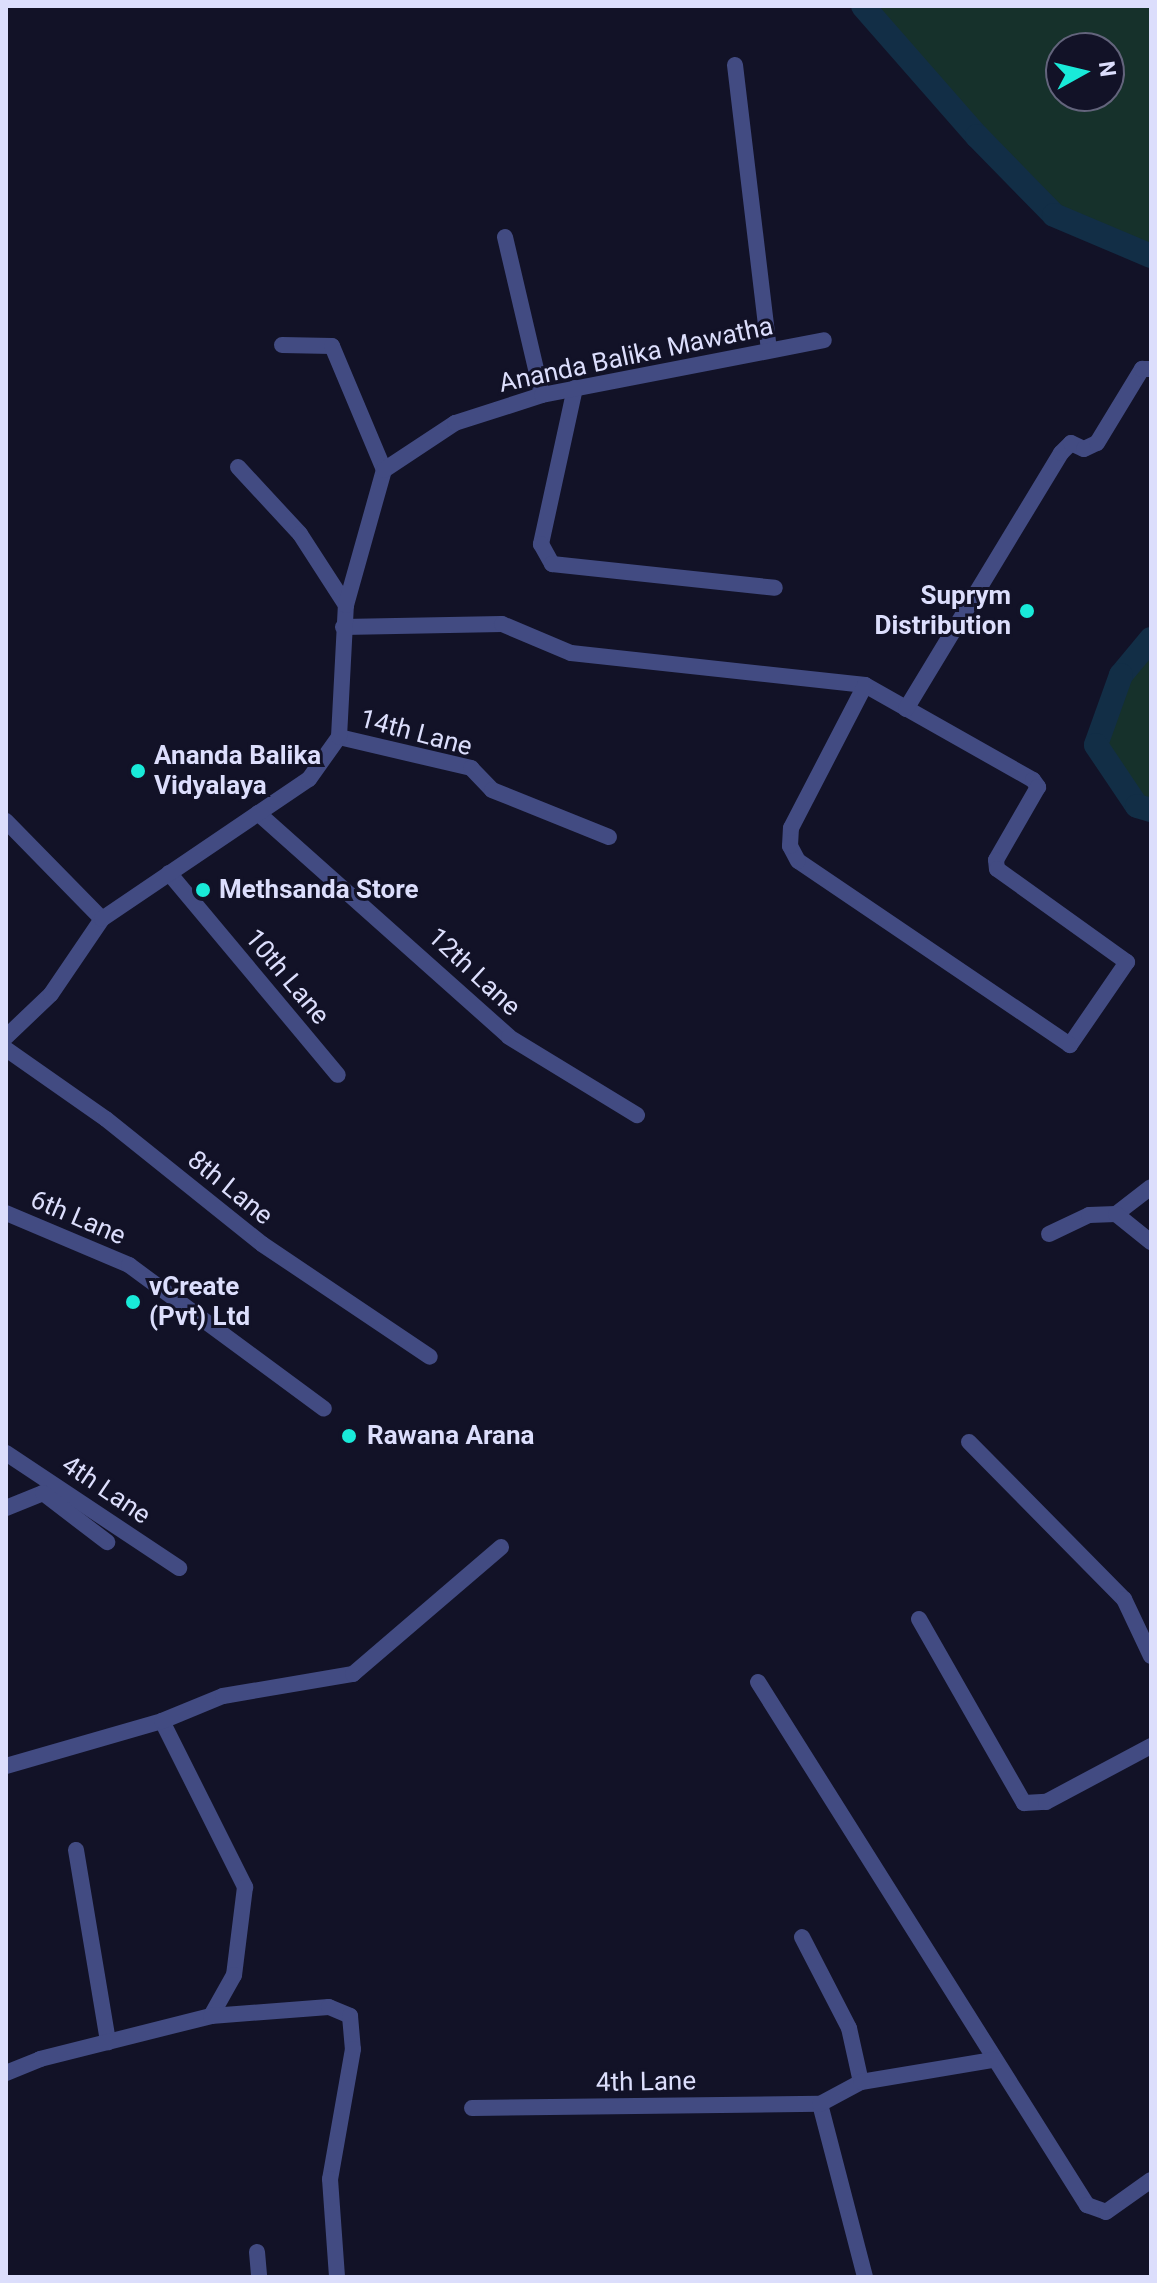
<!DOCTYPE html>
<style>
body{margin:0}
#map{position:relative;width:1157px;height:2283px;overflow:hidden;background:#121227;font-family:Roboto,sans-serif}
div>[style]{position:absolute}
.green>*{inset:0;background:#16312b}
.canal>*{height:24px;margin:-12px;padding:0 12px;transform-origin:12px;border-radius:12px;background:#122e46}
.street>*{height:16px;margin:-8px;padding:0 8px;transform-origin:8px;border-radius:8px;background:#424b82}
.dots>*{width:22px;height:22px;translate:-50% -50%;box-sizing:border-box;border:4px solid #121227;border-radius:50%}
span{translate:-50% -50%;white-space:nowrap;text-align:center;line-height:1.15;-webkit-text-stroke:6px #121227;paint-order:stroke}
.street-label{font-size:26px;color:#dcdefc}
.poi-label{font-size:26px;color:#dcdefc;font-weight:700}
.right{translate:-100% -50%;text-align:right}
.left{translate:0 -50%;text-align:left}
.frame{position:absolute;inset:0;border:8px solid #dcdefc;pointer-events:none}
.north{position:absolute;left:1045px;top:32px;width:80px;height:80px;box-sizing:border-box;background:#121227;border:2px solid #63647c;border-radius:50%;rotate:82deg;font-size:22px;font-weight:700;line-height:32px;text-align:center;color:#dcdefc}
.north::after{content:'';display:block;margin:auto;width:28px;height:36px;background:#19ead9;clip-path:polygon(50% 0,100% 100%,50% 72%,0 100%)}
</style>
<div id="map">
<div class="green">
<i style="clip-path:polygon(evenodd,863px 6px,1151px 6px,1151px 256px,1054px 215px,977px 136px,863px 6px,1061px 48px,1109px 48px,1109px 96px,1061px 96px,1061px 48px)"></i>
<i style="clip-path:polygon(1151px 639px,1151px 810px,1137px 806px,1096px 745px,1121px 675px)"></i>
</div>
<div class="canal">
<i style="left:863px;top:6px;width:173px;rotate:48.8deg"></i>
<i style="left:977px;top:136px;width:110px;rotate:45.7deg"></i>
<i style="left:1054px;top:215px;width:105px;rotate:22.9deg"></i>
<i style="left:1151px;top:639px;width:47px;rotate:129.8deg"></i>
<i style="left:1121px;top:675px;width:74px;rotate:109.7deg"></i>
<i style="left:1096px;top:745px;width:73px;rotate:56.1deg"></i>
<i style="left:1137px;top:806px;width:15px;rotate:16deg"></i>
</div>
<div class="street">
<i style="left:735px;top:65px;width:287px;rotate:83.2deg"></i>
<i style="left:505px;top:237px;width:162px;rotate:76.8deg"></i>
<i style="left:282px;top:345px;width:50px;rotate:1.1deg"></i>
<i style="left:332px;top:346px;width:134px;rotate:67.2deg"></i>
<i style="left:575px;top:388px;width:160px;rotate:102.3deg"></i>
<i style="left:541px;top:544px;width:23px;rotate:61deg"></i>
<i style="left:552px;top:564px;width:224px;rotate:6.1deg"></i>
<i style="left:238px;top:467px;width:91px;rotate:47.2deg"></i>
<i style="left:300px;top:534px;width:85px;rotate:57.1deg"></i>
<i style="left:343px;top:627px;width:159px;rotate:-1.1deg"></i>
<i style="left:502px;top:624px;width:75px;rotate:22.8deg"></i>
<i style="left:571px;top:653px;width:296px;rotate:6.2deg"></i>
<i style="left:865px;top:685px;width:193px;rotate:29.5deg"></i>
<i style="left:1033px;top:780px;width:9px;rotate:54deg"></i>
<i style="left:1038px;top:787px;width:84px;rotate:119.9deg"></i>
<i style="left:996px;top:860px;width:9px;rotate:84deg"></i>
<i style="left:997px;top:869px;width:160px;rotate:35.6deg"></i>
<i style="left:1127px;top:962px;width:101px;rotate:124.5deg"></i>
<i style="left:1070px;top:1045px;width:328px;rotate:-145.9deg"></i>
<i style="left:798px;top:861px;width:17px;rotate:-118deg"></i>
<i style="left:790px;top:846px;width:18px;rotate:-87deg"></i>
<i style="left:791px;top:828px;width:161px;rotate:-62.6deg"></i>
<i style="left:906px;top:709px;width:299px;rotate:-58.8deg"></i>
<i style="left:1061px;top:453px;width:14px;rotate:-45deg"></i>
<i style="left:1071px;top:443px;width:14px;rotate:25deg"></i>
<i style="left:1084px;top:449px;width:14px;rotate:-25deg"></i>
<i style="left:1097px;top:443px;width:87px;rotate:-58.7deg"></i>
<i style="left:1142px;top:369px;width:9px"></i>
<i style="left:339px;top:737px;width:136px;rotate:13.2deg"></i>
<i style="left:471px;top:768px;width:30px;rotate:46deg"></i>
<i style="left:492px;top:790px;width:126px;rotate:21.9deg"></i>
<i style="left:258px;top:813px;width:336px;rotate:41.7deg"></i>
<i style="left:509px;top:1037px;width:150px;rotate:31.4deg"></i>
<i style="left:6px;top:821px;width:137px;rotate:45.6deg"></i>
<i style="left:169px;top:873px;width:263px;rotate:50.1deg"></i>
<i style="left:6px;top:1037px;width:62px;rotate:-43.7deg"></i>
<i style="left:51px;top:994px;width:91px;rotate:-55.8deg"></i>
<i style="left:102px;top:919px;width:250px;rotate:-34.1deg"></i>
<i style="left:309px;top:779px;width:52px;rotate:-54.5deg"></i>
<i style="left:339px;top:737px;width:132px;rotate:-87deg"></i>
<i style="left:346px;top:605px;width:140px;rotate:-74.3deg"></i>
<i style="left:384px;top:470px;width:85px;rotate:-33.5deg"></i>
<i style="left:455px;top:423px;width:91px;rotate:-17.8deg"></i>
<i style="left:542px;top:395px;width:287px;rotate:-11deg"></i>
<i style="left:6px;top:1049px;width:122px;rotate:35deg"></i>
<i style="left:106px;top:1119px;width:200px;rotate:38.7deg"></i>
<i style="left:262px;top:1244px;width:202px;rotate:33.9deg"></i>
<i style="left:6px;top:1213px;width:134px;rotate:22.9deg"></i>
<i style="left:129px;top:1265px;width:242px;rotate:36.4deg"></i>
<i style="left:1116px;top:1214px;width:44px;rotate:-37.6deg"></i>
<i style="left:1049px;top:1234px;width:44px;rotate:-25.4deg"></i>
<i style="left:1089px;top:1215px;width:27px;rotate:-2deg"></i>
<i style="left:1116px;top:1214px;width:45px;rotate:38.7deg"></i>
<i style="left:969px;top:1442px;width:221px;rotate:45.4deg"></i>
<i style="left:1124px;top:1599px;width:63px;rotate:64.7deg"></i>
<i style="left:6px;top:1453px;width:208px;rotate:33.6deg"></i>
<i style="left:6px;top:1508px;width:40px;rotate:-22deg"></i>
<i style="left:43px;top:1493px;width:81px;rotate:37.4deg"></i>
<i style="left:919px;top:1619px;width:212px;rotate:60.3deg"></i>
<i style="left:1024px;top:1803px;width:22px;rotate:-3deg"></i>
<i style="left:1046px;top:1802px;width:119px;rotate:-28.1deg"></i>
<i style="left:758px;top:1682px;width:618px;rotate:57.83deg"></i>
<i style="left:1087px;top:2205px;width:20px;rotate:20deg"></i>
<i style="left:1106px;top:2212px;width:55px;rotate:-35.4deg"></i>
<i style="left:162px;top:1721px;width:186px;rotate:63.4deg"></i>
<i style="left:245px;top:1887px;width:89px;rotate:97.1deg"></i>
<i style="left:234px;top:1975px;width:47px;rotate:119.3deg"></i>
<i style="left:6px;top:1766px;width:162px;rotate:-16.1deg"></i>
<i style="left:162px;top:1721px;width:66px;rotate:-22.3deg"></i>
<i style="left:223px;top:1696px;width:132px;rotate:-9.6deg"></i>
<i style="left:353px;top:1674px;width:195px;rotate:-40.6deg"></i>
<i style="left:76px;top:1850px;width:195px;rotate:80.5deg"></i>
<i style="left:802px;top:1937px;width:102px;rotate:62.7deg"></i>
<i style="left:849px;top:2028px;width:55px;rotate:77.5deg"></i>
<i style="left:6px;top:2073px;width:37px;rotate:-22deg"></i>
<i style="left:40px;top:2059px;width:176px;rotate:-14.1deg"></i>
<i style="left:211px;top:2016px;width:118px;rotate:-4.4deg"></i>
<i style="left:329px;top:2007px;width:23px;rotate:23deg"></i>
<i style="left:350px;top:2016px;width:33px;rotate:85deg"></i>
<i style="left:353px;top:2049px;width:132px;rotate:100deg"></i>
<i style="left:330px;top:2179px;width:98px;rotate:85.9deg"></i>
<i style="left:820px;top:2104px;width:179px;rotate:75.4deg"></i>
<i style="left:472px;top:2108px;width:348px;rotate:-0.7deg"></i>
<i style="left:820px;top:2104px;width:47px;rotate:-28.2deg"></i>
<i style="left:861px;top:2082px;width:134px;rotate:-9.5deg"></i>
<i style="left:257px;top:2252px;width:25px;rotate:85deg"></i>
</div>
<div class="dots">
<i style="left:1027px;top:611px;background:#19ead9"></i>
<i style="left:138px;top:771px;background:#19ead9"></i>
<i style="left:203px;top:890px;background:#19ead9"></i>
<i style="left:133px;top:1302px;background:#19ead9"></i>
<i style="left:349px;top:1436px;background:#19ead9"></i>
</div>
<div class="street-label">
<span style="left:636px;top:355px;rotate:-12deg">Ananda Balika Mawatha</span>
<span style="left:416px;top:733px;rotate:15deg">14th Lane</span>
<span style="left:474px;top:972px;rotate:43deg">12th Lane</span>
<span style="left:287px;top:977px;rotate:50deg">10th Lane</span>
<span style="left:230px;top:1188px;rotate:39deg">8th Lane</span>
<span style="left:78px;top:1218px;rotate:23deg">6th Lane</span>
<span style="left:106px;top:1490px;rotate:34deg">4th Lane</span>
<span style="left:646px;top:2082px;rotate:-1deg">4th Lane</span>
</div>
<div class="poi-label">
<span class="right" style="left:1011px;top:611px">Suprym<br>Distribution</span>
<span class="left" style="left:154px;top:771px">Ananda Balika<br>Vidyalaya</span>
<span class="left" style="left:219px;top:890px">Methsanda Store</span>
<span class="left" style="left:149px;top:1302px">vCreate<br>(Pvt) Ltd</span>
<span class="left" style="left:367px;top:1436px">Rawana Arana</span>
</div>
<div class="frame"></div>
<div class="north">N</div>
</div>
